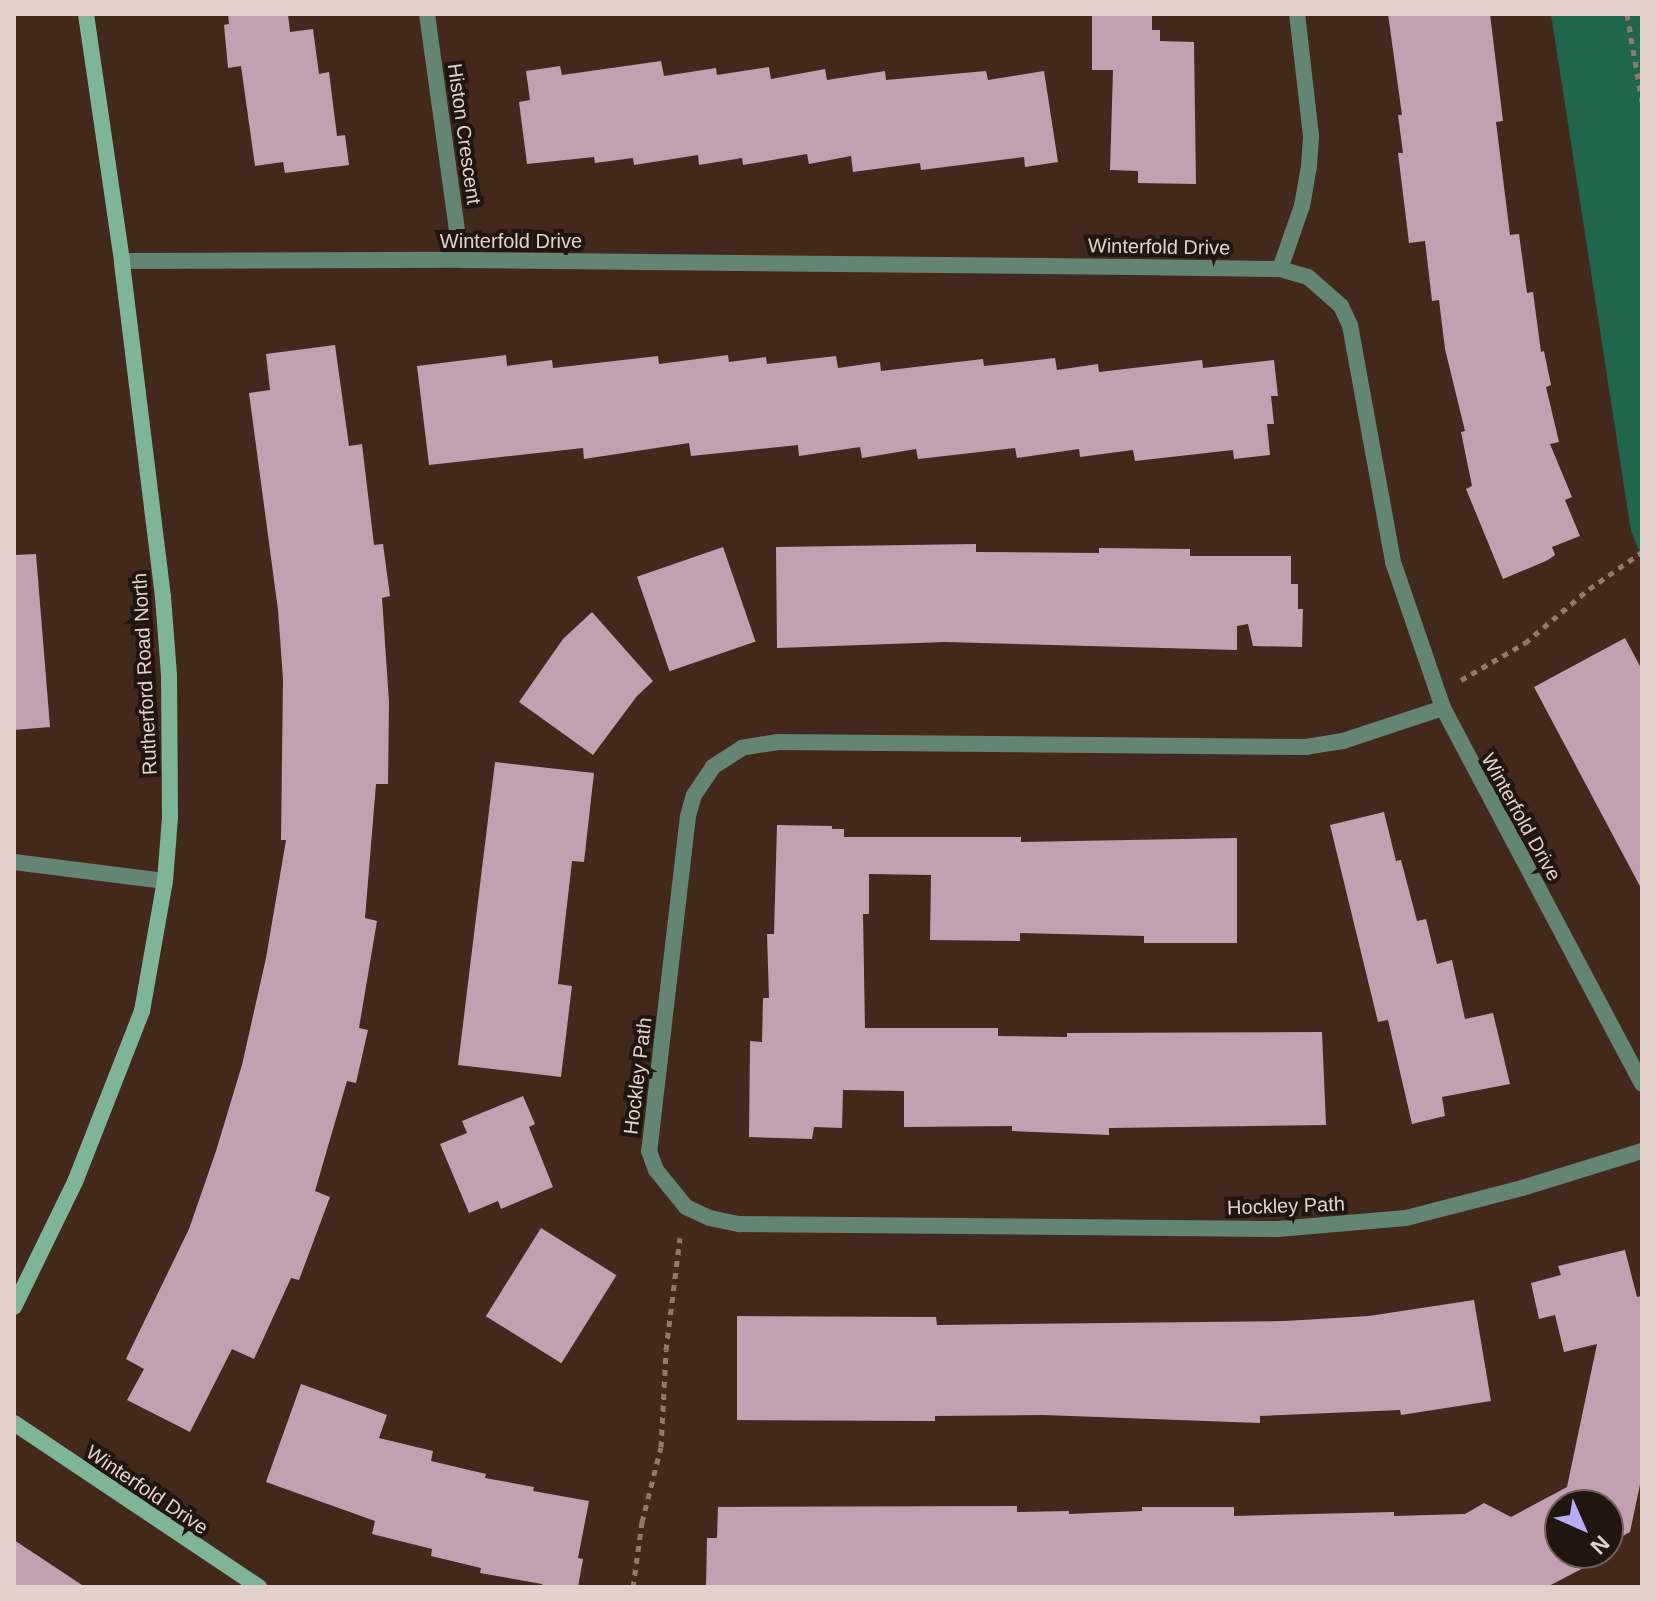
<!DOCTYPE html>
<style>
body{margin:0}
#map{position:relative;width:1656px;height:1601px;overflow:hidden;background:#43291c;font-family:Arial,sans-serif}
div>[style]{position:absolute}
.green>*{inset:0;background:#1f664a}
.building>*{inset:0;background:#c1a0b2;transform-origin:0 0}
.path>*{height:5px;margin-top:-2.5px;transform-origin:0;background:repeating-linear-gradient(90deg,#907a6f 0 6px,transparent 0 12px)}
.street>*{height:16px;margin:-8px;padding:0 8px;transform-origin:8px;border-radius:8px;background:#638572}
.secondary>*{height:16px;margin:-8px;padding:0 8px;transform-origin:8px;border-radius:8px;background:#7eb597}
span{translate:-50% -50%;white-space:nowrap;text-align:center;line-height:1.15;-webkit-text-stroke:8px #21150f;paint-order:stroke}
.street-label{font-size:20px;color:#e3d2c9}
.frame{position:absolute;inset:0;border:16px solid #e3d2c9;pointer-events:none}
.north{position:absolute;left:1544px;top:1489px;width:80px;height:80px;box-sizing:border-box;background:#21150f;border:2px solid #6f6159;border-radius:50%;rotate:135deg;font-size:22px;font-weight:700;line-height:32px;text-align:center;color:#e3d2c9}
.north::after{content:'';display:block;margin:auto;width:28px;height:36px;background:#b8abf7;clip-path:polygon(50% 0,100% 100%,50% 72%,0 100%)}
</style>
<div id="map">
<div class="green">
<i style="clip-path:polygon(1551px 14px,1642px 14px,1642px 558px,1631px 531px)"></i>
</div>
<div class="building">
<i style="clip-path:polygon(228px 14px,288px 14px,290px 32px,313px 29px,319px 74px,329px 72px,337px 136px,345px 135px,349px 165px,285px 173px,283px 162px,255px 166px,241px 66px,228px 68px,224px 25px,229px 24px)"></i>
<i style="clip-path:polygon(1092px 14px,1152px 14px,1152px 30px,1160px 30px,1160px 41px,1194px 42px,1196px 184px,1138px 183px,1138px 171px,1110px 170px,1113px 70px,1092px 70px)"></i>
<i style="clip-path:polygon(1388px 14px,1490px 14px,1503px 121px,1496px 122px,1510px 235px,1519px 234px,1527px 293px,1533px 292px,1541px 352px,1544px 351px,1551px 385px,1546px 387px,1559px 442px,1550px 444px,1572px 497px,1565px 500px,1580px 536px,1552px 547px,1555px 555px,1548px 560px,1503px 579px,1466px 489px,1472px 486px,1461px 432px,1465px 431px,1445px 349px,1439px 300px,1432px 301px,1425px 241px,1409px 243px,1398px 153px,1403px 153px,1398px 115px,1402px 115px)"></i>
<i style="clip-path:polygon(661px 61px,664px 76px,716px 68px,717px 75px,769px 67px,771px 79px,825px 69px,827px 80px,885px 71px,886px 80px,986px 71px,988px 80px,1044px 71px,1058px 162px,1025px 167px,1024px 157px,921px 170px,920px 163px,853px 172px,851px 156px,809px 164px,807px 154px,743px 165px,742px 158px,699px 165px,698px 155px,634px 165px,633px 158px,595px 163px,594px 157px,527px 164px,519px 102px,530px 100px,526px 71px,560px 66px,562px 75px)"></i>
<i style="clip-path:polygon(335px 345px,349px 446px,362px 444px,374px 545px,383px 544px,390px 596px,382px 598px,389px 702px,388px 784px,376px 784px,365px 918px,377px 921px,359px 1028px,368px 1030px,356px 1083px,347px 1081px,315px 1191px,330px 1197px,299px 1280px,291px 1278px,254px 1359px,232px 1349px,190px 1432px,127px 1400px,144px 1369px,126px 1359px,189px 1229px,216px 1151px,242px 1065px,266px 958px,286px 840px,281px 840px,283px 679px,278px 610px,249px 393px,270px 390px,266px 354px)"></i>
<i style="clip-path:polygon(506px 355px,507px 366px,552px 360px,553px 368px,658px 356px,659px 364px,728px 355px,729px 362px,766px 357px,767px 364px,836px 356px,838px 368px,880px 362px,881px 371px,983px 359px,984px 366px,1055px 358px,1057px 370px,1098px 364px,1099px 372px,1202px 360px,1203px 368px,1274px 360px,1278px 396px,1271px 396px,1274px 424px,1267px 424px,1270px 455px,1234px 459px,1233px 450px,1135px 461px,1133px 450px,1080px 457px,1079px 449px,1017px 458px,1015px 448px,918px 459px,916px 449px,862px 458px,860px 447px,799px 456px,798px 445px,691px 456px,689px 443px,584px 459px,583px 448px,429px 465px,417px 366px)"></i>
<i style="clip-path:polygon(976px 544px,976px 552px,1099px 553px,1099px 548px,1190px 549px,1190px 556px,1291px 556px,1291px 584px,1298px 584px,1298px 609px,1303px 609px,1302px 647px,1253px 646px,1248px 624px,1237px 626px,1237px 650px,946px 642px,777px 648px,776px 547px)"></i>
<i style="left:723px;top:547px;width:100px;height:91px;rotate:71deg"></i>
<i style="clip-path:polygon(36px 554px,50px 727px,14px 730px,14px 555px)"></i>
<i style="clip-path:polygon(592px 612px,653px 681px,637px 696px,593px 755px,519px 702px,563px 639px)"></i>
<i style="clip-path:polygon(1625px 638px,1642px 670px,1642px 890px,1534px 687px)"></i>
<i style="clip-path:polygon(495px 762px,594px 773px,584px 862px,572px 861px,558px 984px,572px 986px,561px 1077px,458px 1065px)"></i>
<i style="clip-path:polygon(1384px 812px,1396px 861px,1401px 860px,1417px 921px,1426px 919px,1437px 964px,1452px 960px,1465px 1019px,1493px 1013px,1510px 1084px,1442px 1097px,1445px 1116px,1412px 1124px,1388px 1020px,1378px 1022px,1330px 825px)"></i>
<i style="clip-path:polygon(777px 825px,832px 826px,832px 829px,844px 829px,844px 837px,1021px 837px,1021px 842px,1237px 838px,1237px 943px,1144px 943px,1144px 936px,1020px 933px,1020px 941px,930px 940px,931px 875px,869px 874px,869px 914px,863px 914px,865px 1028px,998px 1028px,998px 1036px,1067px 1037px,1067px 1033px,1322px 1032px,1326px 1125px,1109px 1128px,1109px 1135px,1012px 1131px,1012px 1126px,904px 1127px,904px 1091px,843px 1090px,842px 1128px,814px 1127px,812px 1139px,749px 1137px,750px 1041px,762px 1042px,763px 998px,769px 998px,767px 934px,774px 934px)"></i>
<i style="clip-path:polygon(523px 1096px,535px 1124px,529px 1127px,553px 1187px,501px 1209px,498px 1201px,469px 1213px,440px 1144px,467px 1133px,462px 1121px)"></i>
<i style="left:541px;top:1228px;width:89px;height:104px;rotate:32deg"></i>
<i style="clip-path:polygon(1625px 1250px,1637px 1297px,1642px 1296px,1642px 1475px,1630px 1532px,1608px 1544px,1608px 1505px,1560px 1505px,1560px 1553px,1591px 1553px,1587px 1555px,1591px 1564px,1547px 1587px,706px 1587px,707px 1538px,717px 1538px,718px 1507px,1017px 1506px,1017px 1512px,1069px 1511px,1069px 1514px,1142px 1511px,1142px 1507px,1234px 1507px,1234px 1516px,1394px 1512px,1394px 1516px,1465px 1514px,1484px 1503px,1511px 1517px,1567px 1487px,1597px 1344px,1564px 1352px,1555px 1315px,1539px 1319px,1531px 1283px,1561px 1275px,1558px 1266px)"></i>
<i style="clip-path:polygon(1474px 1300px,1491px 1401px,1401px 1415px,1400px 1410px,1260px 1416px,1260px 1423px,1044px 1415px,935px 1416px,935px 1421px,737px 1420px,737px 1316px,936px 1317px,937px 1325px,1285px 1321px,1369px 1316px)"></i>
<i style="clip-path:polygon(301px 1384px,387px 1415px,379px 1438px,433px 1451px,431px 1461px,486px 1474px,485px 1478px,534px 1487px,533px 1491px,589px 1501px,578px 1558px,583px 1559px,578px 1587px,541px 1587px,542px 1584px,480px 1573px,481px 1568px,431px 1556px,432px 1549px,372px 1534px,375px 1521px,266px 1482px)"></i>
<i style="clip-path:polygon(14px 1540px,85px 1587px,14px 1587px)"></i>
</div>
<div class="path">
<i style="left:1627px;top:14px;width:89px;rotate:80.3deg"></i>
<i style="left:1461px;top:680px;width:74px;rotate:-30deg"></i>
<i style="left:1525px;top:643px;width:84px;rotate:-40.2deg"></i>
<i style="left:1589px;top:589px;width:65px;rotate:-34.9deg"></i>
<i style="left:633px;top:1587px;width:66px;rotate:-82.1deg"></i>
<i style="left:642px;top:1522px;width:77px;rotate:-75.8deg"></i>
<i style="left:661px;top:1447px;width:97px;rotate:-87deg"></i>
<i style="left:666px;top:1350px;width:113px;rotate:-82.9deg"></i>
</div>
<div class="street">
<i style="left:427px;top:14px;width:248px;rotate:82.1deg"></i>
<i style="left:122px;top:261px;width:339px;rotate:-0.2deg"></i>
<i style="left:461px;top:260px;width:673px;rotate:0.6deg"></i>
<i style="left:1134px;top:267px;width:146px;rotate:0.8deg"></i>
<i style="left:1280px;top:269px;width:29px;rotate:16deg"></i>
<i style="left:1308px;top:277px;width:44px;rotate:41.3deg"></i>
<i style="left:1341px;top:306px;width:21px;rotate:65deg"></i>
<i style="left:1350px;top:325px;width:241px;rotate:79.7deg"></i>
<i style="left:1393px;top:562px;width:154px;rotate:71.1deg"></i>
<i style="left:1443px;top:708px;width:425px;rotate:62.1deg"></i>
<i style="left:1280px;top:269px;width:67px;rotate:-70.8deg"></i>
<i style="left:1302px;top:206px;width:41px;rotate:-80.1deg"></i>
<i style="left:1309px;top:166px;width:30px;rotate:-86deg"></i>
<i style="left:1311px;top:136px;width:123px;rotate:-96.5deg"></i>
<i style="left:1443px;top:708px;width:105px;rotate:161.7deg"></i>
<i style="left:1343px;top:741px;width:36px;rotate:171deg"></i>
<i style="left:1307px;top:747px;width:529px;rotate:-179.46deg"></i>
<i style="left:778px;top:742px;width:36px;rotate:171deg"></i>
<i style="left:742px;top:748px;width:35px;rotate:147deg"></i>
<i style="left:713px;top:767px;width:34px;rotate:124deg"></i>
<i style="left:694px;top:795px;width:22px;rotate:106deg"></i>
<i style="left:688px;top:816px;width:337px;rotate:96.6deg"></i>
<i style="left:649px;top:1151px;width:20px;rotate:70deg"></i>
<i style="left:656px;top:1170px;width:48px;rotate:51deg"></i>
<i style="left:686px;top:1207px;width:26px;rotate:25deg"></i>
<i style="left:710px;top:1218px;width:30px;rotate:12deg"></i>
<i style="left:739px;top:1224px;width:539px;rotate:0.53deg"></i>
<i style="left:1278px;top:1229px;width:128px;rotate:-4.9deg"></i>
<i style="left:1406px;top:1218px;width:120px;rotate:-14.5deg"></i>
<i style="left:1522px;top:1188px;width:126px;rotate:-17.1deg"></i>
<i style="left:14px;top:862px;width:152px;rotate:7.2deg"></i>
</div>
<div class="secondary">
<i style="left:14px;top:1307px;width:139px;rotate:-64deg"></i>
<i style="left:75px;top:1182px;width:184px;rotate:-68.6deg"></i>
<i style="left:142px;top:1011px;width:132px;rotate:-80deg"></i>
<i style="left:165px;top:881px;width:64px;rotate:-85.5deg"></i>
<i style="left:170px;top:817px;width:142px;rotate:-90.4deg"></i>
<i style="left:169px;top:675px;width:78px;rotate:-94.4deg"></i>
<i style="left:163px;top:597px;width:338px;rotate:-97deg"></i>
<i style="left:122px;top:261px;width:250px;rotate:-98.3deg"></i>
<i style="left:14px;top:1423px;width:295px;rotate:33.8deg"></i>
</div>
<div class="street-label">
<span style="left:464px;top:134px;rotate:82deg">Histon Crescent</span>
<span style="left:511px;top:241px">Winterfold Drive</span>
<span style="left:1159px;top:247px;rotate:1deg">Winterfold Drive</span>
<span style="left:145px;top:674px;rotate:-93deg">Rutherford Road North</span>
<span style="left:1521px;top:817px;rotate:61deg">Winterfold Drive</span>
<span style="left:638px;top:1076px;rotate:-83deg">Hockley Path</span>
<span style="left:1286px;top:1206px;rotate:-2deg">Hockley Path</span>
<span style="left:147px;top:1490px;rotate:34deg">Winterfold Drive</span>
</div>
<div class="frame"></div>
<div class="north">N</div>
</div>
